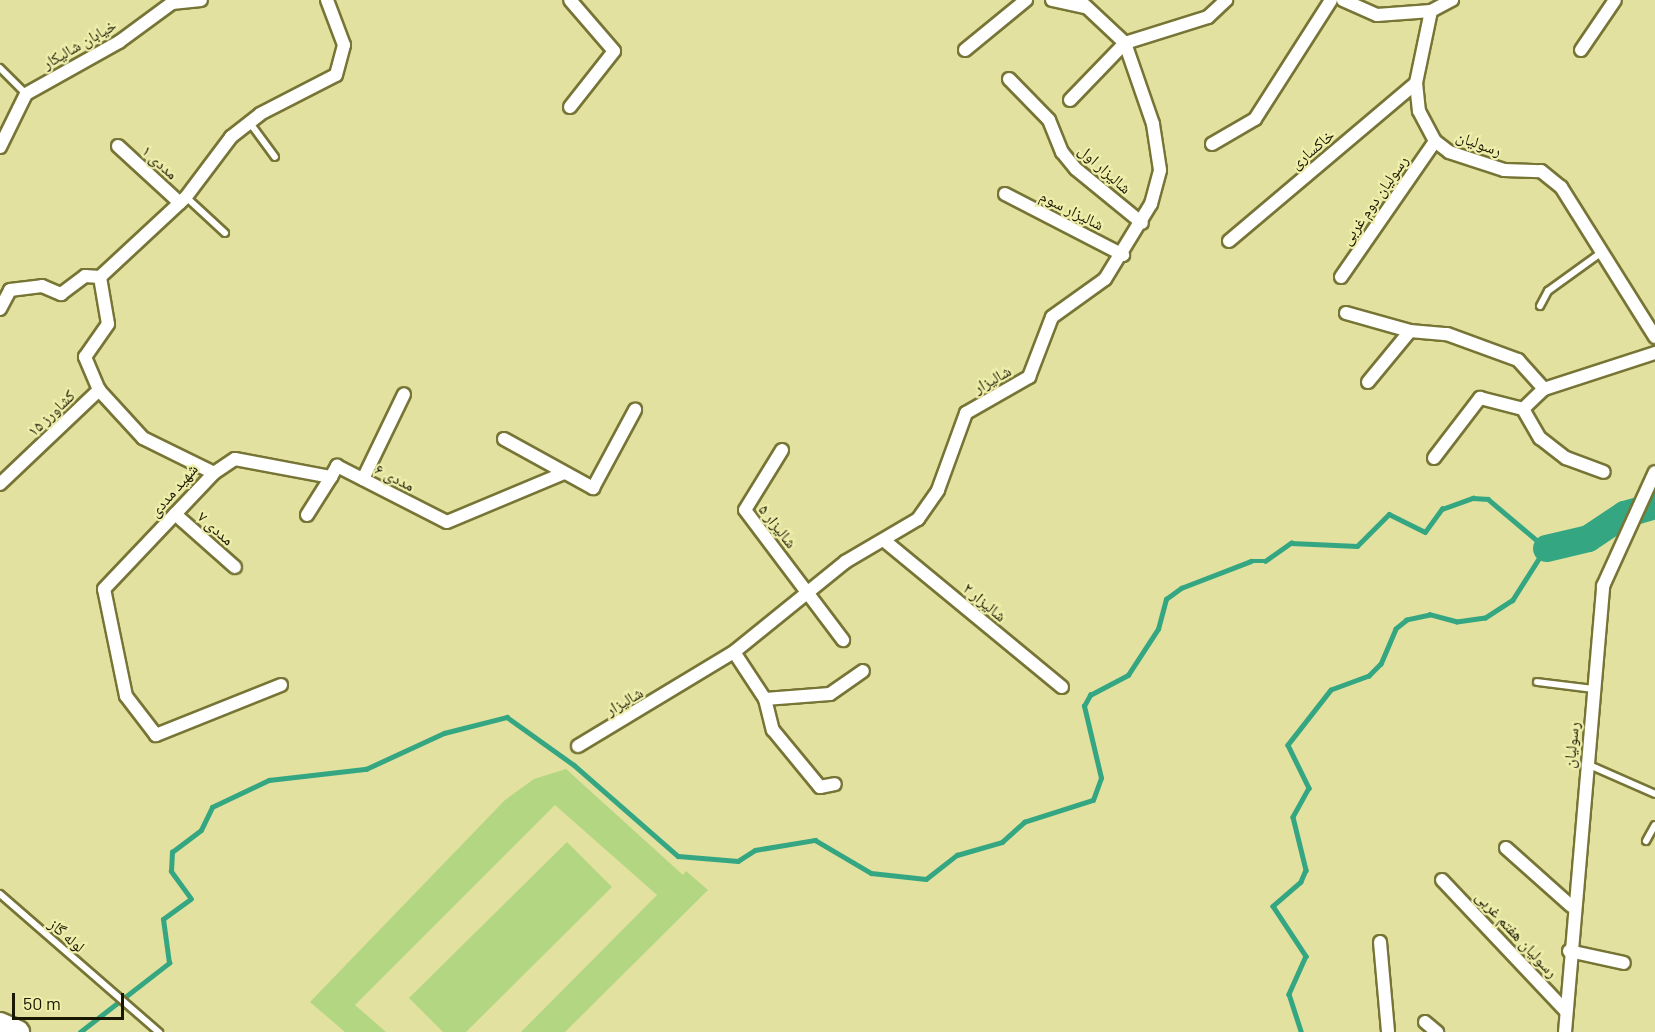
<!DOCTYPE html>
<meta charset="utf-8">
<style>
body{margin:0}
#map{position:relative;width:1655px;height:1032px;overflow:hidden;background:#e2e19f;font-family:Barlow,"Noto Naskh Arabic",sans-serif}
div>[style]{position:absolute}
.stream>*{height:4.5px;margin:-2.25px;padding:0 2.25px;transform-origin:2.25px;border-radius:2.25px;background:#34a782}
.river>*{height:27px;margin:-13.5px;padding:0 13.5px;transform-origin:13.5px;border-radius:13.5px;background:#34a782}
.building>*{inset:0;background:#b3d682}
.roads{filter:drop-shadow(2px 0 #777535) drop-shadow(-2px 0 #777535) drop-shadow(0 2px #777535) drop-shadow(0 -2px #777535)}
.lane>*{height:6px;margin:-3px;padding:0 3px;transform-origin:3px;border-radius:3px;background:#fff}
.street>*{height:12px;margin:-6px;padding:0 6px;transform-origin:6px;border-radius:6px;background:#fff}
.highway>*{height:22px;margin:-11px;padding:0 11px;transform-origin:11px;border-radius:11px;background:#fff}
span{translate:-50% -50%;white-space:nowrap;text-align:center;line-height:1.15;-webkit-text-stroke:4.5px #efeeab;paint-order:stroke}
.street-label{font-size:16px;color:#181700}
.scale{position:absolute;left:12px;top:993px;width:112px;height:27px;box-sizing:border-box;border:3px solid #181700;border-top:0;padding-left:8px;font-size:18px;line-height:21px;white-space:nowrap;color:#181700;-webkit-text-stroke:4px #efeeab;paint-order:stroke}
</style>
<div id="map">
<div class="stream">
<i style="left:80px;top:1032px;width:113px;rotate:-37.8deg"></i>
<i style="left:169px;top:963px;width:44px;rotate:-97.8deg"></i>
<i style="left:163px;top:919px;width:34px;rotate:-36deg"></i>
<i style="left:191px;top:899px;width:34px;rotate:-126deg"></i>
<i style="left:171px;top:871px;width:19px;rotate:-87deg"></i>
<i style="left:172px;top:852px;width:36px;rotate:-37deg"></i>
<i style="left:201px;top:830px;width:25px;rotate:-64deg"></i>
<i style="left:212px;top:807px;width:63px;rotate:-25.3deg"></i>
<i style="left:269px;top:780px;width:98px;rotate:-6.5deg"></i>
<i style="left:366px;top:769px;width:86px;rotate:-24.8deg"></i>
<i style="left:444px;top:733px;width:65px;rotate:-14.3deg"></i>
<i style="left:507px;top:717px;width:82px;rotate:35.6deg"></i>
<i style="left:574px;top:765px;width:138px;rotate:41.2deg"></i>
<i style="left:678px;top:856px;width:60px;rotate:4.8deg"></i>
<i style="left:738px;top:861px;width:20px;rotate:-33deg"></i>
<i style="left:755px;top:850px;width:61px;rotate:-9.5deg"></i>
<i style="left:815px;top:840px;width:65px;rotate:30.5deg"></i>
<i style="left:871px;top:873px;width:55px;rotate:6.2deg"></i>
<i style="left:926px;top:879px;width:39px;rotate:-38deg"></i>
<i style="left:957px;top:855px;width:47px;rotate:-16.1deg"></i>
<i style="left:1002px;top:842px;width:30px;rotate:-42deg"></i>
<i style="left:1024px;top:822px;width:72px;rotate:-17.7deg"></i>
<i style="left:1093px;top:800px;width:23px;rotate:-70deg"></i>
<i style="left:1101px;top:778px;width:74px;rotate:-103.3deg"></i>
<i style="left:1084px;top:706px;width:13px;rotate:-61deg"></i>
<i style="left:1090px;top:695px;width:43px;rotate:-27.8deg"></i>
<i style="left:1128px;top:675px;width:55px;rotate:-56.9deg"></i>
<i style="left:1158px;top:629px;width:31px;rotate:-75deg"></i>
<i style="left:1166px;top:599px;width:19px;rotate:-36deg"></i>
<i style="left:1181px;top:588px;width:75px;rotate:-21.1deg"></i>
<i style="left:1251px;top:561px;width:14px"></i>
<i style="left:1265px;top:561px;width:32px;rotate:-35deg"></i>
<i style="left:1291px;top:543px;width:66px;rotate:2.6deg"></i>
<i style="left:1357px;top:546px;width:45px;rotate:-45deg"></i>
<i style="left:1389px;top:514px;width:40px;rotate:26.6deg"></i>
<i style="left:1425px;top:532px;width:29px;rotate:-54deg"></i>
<i style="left:1442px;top:509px;width:33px;rotate:-20deg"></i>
<i style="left:1473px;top:498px;width:15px;rotate:4deg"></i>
<i style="left:1488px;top:499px;width:76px;rotate:40.2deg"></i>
<i style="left:1546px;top:548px;width:62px;rotate:122.4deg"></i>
<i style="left:1513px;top:600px;width:33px;rotate:147deg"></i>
<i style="left:1485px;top:618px;width:28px;rotate:172deg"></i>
<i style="left:1457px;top:622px;width:28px;rotate:-165deg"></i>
<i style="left:1430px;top:615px;width:24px;rotate:168deg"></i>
<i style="left:1407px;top:620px;width:14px;rotate:141deg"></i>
<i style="left:1396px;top:629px;width:38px;rotate:113deg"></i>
<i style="left:1381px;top:664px;width:17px;rotate:135deg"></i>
<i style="left:1369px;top:676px;width:40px;rotate:159.8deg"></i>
<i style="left:1331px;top:690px;width:70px;rotate:128deg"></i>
<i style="left:1288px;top:745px;width:48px;rotate:64deg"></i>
<i style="left:1309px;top:788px;width:33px;rotate:119deg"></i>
<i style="left:1293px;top:817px;width:55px;rotate:76.2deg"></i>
<i style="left:1306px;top:870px;width:13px;rotate:113deg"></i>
<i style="left:1301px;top:882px;width:37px;rotate:139deg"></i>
<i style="left:1273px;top:906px;width:60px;rotate:56.6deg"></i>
<i style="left:1306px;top:956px;width:42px;rotate:114.1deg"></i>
<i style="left:1289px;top:994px;width:40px;rotate:72deg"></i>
</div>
<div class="river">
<i style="left:1546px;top:548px;width:43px;rotate:-13.4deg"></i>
<i style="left:1588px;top:538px;width:43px;rotate:-33.7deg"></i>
<i style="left:1624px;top:514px;width:32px;rotate:-16deg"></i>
</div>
<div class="building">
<i style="clip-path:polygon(566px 769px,683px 875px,686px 871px,708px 890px,565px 1032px,521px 1032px,657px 895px,555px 805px,355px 1005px,386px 1032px,345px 1032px,310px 1002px,505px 800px,534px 779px)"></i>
<i style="clip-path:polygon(567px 842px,612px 887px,466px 1032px,443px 1032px,409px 998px)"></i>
</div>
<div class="roads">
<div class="lane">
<i style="left:0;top:68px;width:37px;rotate:45deg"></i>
<i style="left:250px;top:123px;width:42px;rotate:53.7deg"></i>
<i style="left:186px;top:197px;width:53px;rotate:42.7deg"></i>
<i style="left:1540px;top:306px;width:17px;rotate:-62deg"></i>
<i style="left:1548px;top:291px;width:67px;rotate:-35.8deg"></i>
<i style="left:1537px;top:682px;width:56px;rotate:7.1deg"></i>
<i style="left:1587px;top:764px;width:74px;rotate:23.8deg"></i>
<i style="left:1646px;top:841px;width:18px;rotate:-61deg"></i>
<i style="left:0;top:894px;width:211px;rotate:41deg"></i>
</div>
<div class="street">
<i style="left:1052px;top:0;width:35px;rotate:12deg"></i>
<i style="left:1343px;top:0;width:37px;rotate:24deg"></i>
<i style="left:1377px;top:15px;width:54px;rotate:-4.2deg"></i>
<i style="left:1431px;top:11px;width:24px;rotate:-28deg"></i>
<i style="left:1431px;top:11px;width:74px;rotate:101.8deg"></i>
<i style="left:1416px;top:83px;width:28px;rotate:84deg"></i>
<i style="left:1419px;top:111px;width:34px;rotate:62deg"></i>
<i style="left:1435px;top:141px;width:18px;rotate:38deg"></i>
<i style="left:1449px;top:152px;width:58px;rotate:18.1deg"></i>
<i style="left:1504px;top:170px;width:37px;rotate:2deg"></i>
<i style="left:1541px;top:171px;width:26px;rotate:39deg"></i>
<i style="left:1561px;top:187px;width:177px;rotate:57.9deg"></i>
<i style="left:965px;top:50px;width:79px;rotate:-39.3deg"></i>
<i style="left:1581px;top:50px;width:60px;rotate:-55.8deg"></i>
<i style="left:1009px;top:79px;width:57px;rotate:45.7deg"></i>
<i style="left:1049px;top:120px;width:35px;rotate:68deg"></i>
<i style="left:1062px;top:152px;width:22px;rotate:51deg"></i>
<i style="left:1076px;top:169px;width:85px;rotate:39.3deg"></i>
<i style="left:1070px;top:100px;width:79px;rotate:-46deg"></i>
<i style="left:1125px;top:43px;width:63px;rotate:-136.9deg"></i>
<i style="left:570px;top:107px;width:71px;rotate:-51.8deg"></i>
<i style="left:614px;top:51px;width:67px;rotate:-130.8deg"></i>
<i style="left:1212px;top:144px;width:50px;rotate:-30.2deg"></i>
<i style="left:1255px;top:119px;width:141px;rotate:-57.4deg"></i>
<i style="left:118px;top:146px;width:84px;rotate:42.6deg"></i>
<i style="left:0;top:147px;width:59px;rotate:-63.9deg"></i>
<i style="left:26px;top:94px;width:107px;rotate:-29.2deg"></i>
<i style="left:119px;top:42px;width:66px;rotate:-36.3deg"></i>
<i style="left:172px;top:3px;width:29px;rotate:-6deg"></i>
<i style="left:1005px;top:194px;width:133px;rotate:27.3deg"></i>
<i style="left:1229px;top:241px;width:245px;rotate:-40.2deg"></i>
<i style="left:1341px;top:277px;width:165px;rotate:-55.3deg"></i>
<i style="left:0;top:309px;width:21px;rotate:-62deg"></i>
<i style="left:10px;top:290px;width:32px;rotate:-7deg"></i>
<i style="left:42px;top:286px;width:21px;rotate:23deg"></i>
<i style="left:61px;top:294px;width:30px;rotate:-37deg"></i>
<i style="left:85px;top:276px;width:15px;rotate:4deg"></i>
<i style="left:1346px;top:313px;width:66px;rotate:15.7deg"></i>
<i style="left:1368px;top:382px;width:66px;rotate:-50.5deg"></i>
<i style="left:1410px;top:331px;width:37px;rotate:5deg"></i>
<i style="left:1447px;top:334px;width:76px;rotate:20.1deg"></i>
<i style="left:1518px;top:360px;width:39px;rotate:48deg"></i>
<i style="left:1523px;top:409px;width:29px;rotate:-44deg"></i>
<i style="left:1544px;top:389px;width:117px;rotate:-18deg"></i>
<i style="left:504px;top:439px;width:102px;rotate:28.8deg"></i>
<i style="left:593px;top:488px;width:89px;rotate:-61.7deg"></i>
<i style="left:782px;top:450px;width:70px;rotate:121.7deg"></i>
<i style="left:745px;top:510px;width:163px;rotate:53deg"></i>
<i style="left:1434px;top:458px;width:76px;rotate:-52.5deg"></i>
<i style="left:1480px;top:398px;width:44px;rotate:14.3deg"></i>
<i style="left:1523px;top:409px;width:34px;rotate:60deg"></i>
<i style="left:1540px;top:438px;width:33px;rotate:38deg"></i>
<i style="left:1566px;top:458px;width:40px;rotate:20.2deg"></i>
<i style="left:214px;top:473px;width:25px;rotate:-34deg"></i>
<i style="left:235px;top:459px;width:98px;rotate:10.6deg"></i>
<i style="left:331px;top:477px;width:13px;rotate:-61deg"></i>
<i style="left:337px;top:466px;width:123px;rotate:27deg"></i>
<i style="left:447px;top:522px;width:127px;rotate:-22.7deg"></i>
<i style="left:363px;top:479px;width:94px;rotate:-64.2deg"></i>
<i style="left:0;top:484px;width:137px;rotate:-43.5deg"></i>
<i style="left:175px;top:514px;width:80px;rotate:41.5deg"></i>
<i style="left:307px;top:515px;width:45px;rotate:-57.7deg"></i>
<i style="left:886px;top:542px;width:228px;rotate:39.5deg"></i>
<i style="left:734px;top:652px;width:56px;rotate:56.6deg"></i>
<i style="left:765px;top:699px;width:32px;rotate:76deg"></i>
<i style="left:773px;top:730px;width:74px;rotate:50.5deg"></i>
<i style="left:820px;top:787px;width:15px;rotate:-11deg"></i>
<i style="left:281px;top:685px;width:135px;rotate:158.2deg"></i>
<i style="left:156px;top:735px;width:49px;rotate:-127.6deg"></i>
<i style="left:126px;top:696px;width:109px;rotate:-101.6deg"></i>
<i style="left:104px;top:589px;width:160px;rotate:-46.5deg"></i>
<i style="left:214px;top:473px;width:79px;rotate:-153.8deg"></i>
<i style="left:143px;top:438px;width:65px;rotate:-132.5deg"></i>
<i style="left:99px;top:390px;width:36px;rotate:-113deg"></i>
<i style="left:85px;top:357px;width:40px;rotate:-55.1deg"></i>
<i style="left:108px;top:324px;width:48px;rotate:-99.7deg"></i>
<i style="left:100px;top:277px;width:117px;rotate:-42.9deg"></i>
<i style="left:186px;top:197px;width:75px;rotate:-53.1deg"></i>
<i style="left:231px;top:137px;width:37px;rotate:-38deg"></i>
<i style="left:260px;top:114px;width:85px;rotate:-27.2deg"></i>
<i style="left:336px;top:75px;width:31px;rotate:-75deg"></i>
<i style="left:344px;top:45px;width:48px;rotate:-110.7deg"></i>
<i style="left:765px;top:699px;width:65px;rotate:-4.4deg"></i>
<i style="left:830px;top:694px;width:40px;rotate:-34.9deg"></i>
<i style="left:578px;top:746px;width:182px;rotate:-31.1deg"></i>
<i style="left:734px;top:652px;width:143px;rotate:-39deg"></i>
<i style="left:845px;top:562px;width:85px;rotate:-30.5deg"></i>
<i style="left:918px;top:519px;width:35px;rotate:-55deg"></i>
<i style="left:938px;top:490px;width:82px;rotate:-70deg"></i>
<i style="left:966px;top:413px;width:73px;rotate:-29.7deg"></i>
<i style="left:1029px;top:377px;width:64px;rotate:-69deg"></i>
<i style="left:1052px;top:317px;width:65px;rotate:-35.6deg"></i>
<i style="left:1105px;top:279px;width:88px;rotate:-58.5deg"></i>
<i style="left:1151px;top:204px;width:35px;rotate:-75deg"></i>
<i style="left:1160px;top:170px;width:47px;rotate:-98.7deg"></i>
<i style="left:1153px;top:124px;width:86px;rotate:-109.1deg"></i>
<i style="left:1125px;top:43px;width:87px;rotate:-17.4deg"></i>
<i style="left:1208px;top:17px;width:25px;rotate:-43deg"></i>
<i style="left:1506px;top:848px;width:87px;rotate:41.7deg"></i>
<i style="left:1442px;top:880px;width:180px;rotate:46.6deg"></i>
<i style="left:1380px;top:942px;width:90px;rotate:84.9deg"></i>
<i style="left:1569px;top:951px;width:56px;rotate:12.3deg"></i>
<i style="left:1425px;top:1022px;width:16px;rotate:40deg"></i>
<i style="left:1565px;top:1032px;width:448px;rotate:-85.1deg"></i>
<i style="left:1603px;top:586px;width:125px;rotate:-65.5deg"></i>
</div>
<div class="highway">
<i style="left:0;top:1024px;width:20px;rotate:24deg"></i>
</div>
</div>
<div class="street-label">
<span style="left:79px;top:44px;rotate:-30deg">خیابان شالیکار</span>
<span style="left:1479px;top:143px;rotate:20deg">رسولیان</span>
<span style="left:1312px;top:149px;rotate:-40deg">خاکساری</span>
<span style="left:160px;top:162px;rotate:42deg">مددی ۱</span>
<span style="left:1105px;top:169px;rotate:42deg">شالیزار اول</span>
<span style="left:1374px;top:200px;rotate:-55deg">رسولیان دوم غربی</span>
<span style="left:1072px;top:210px;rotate:27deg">شالیزار سوم</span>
<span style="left:992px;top:379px;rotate:-29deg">شالیزار</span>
<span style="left:51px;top:413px;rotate:-44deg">کشاورز ۱۵</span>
<span style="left:395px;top:477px;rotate:27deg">مددی ۶</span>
<span style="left:173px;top:490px;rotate:-49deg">شهید مددی</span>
<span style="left:778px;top:526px;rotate:52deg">شالیزار ۵</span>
<span style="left:216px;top:528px;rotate:42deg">مددی ۷</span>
<span style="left:985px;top:602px;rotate:40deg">شالیزار ۲</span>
<span style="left:624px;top:701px;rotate:-30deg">شالیزار</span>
<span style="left:1571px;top:745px;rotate:-84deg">رسولیان</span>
<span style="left:1517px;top:934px;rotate:47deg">رسولیان هفتم غربی</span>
<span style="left:67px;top:935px;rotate:41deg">لوله گاز</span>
</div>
<div class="scale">50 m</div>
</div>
